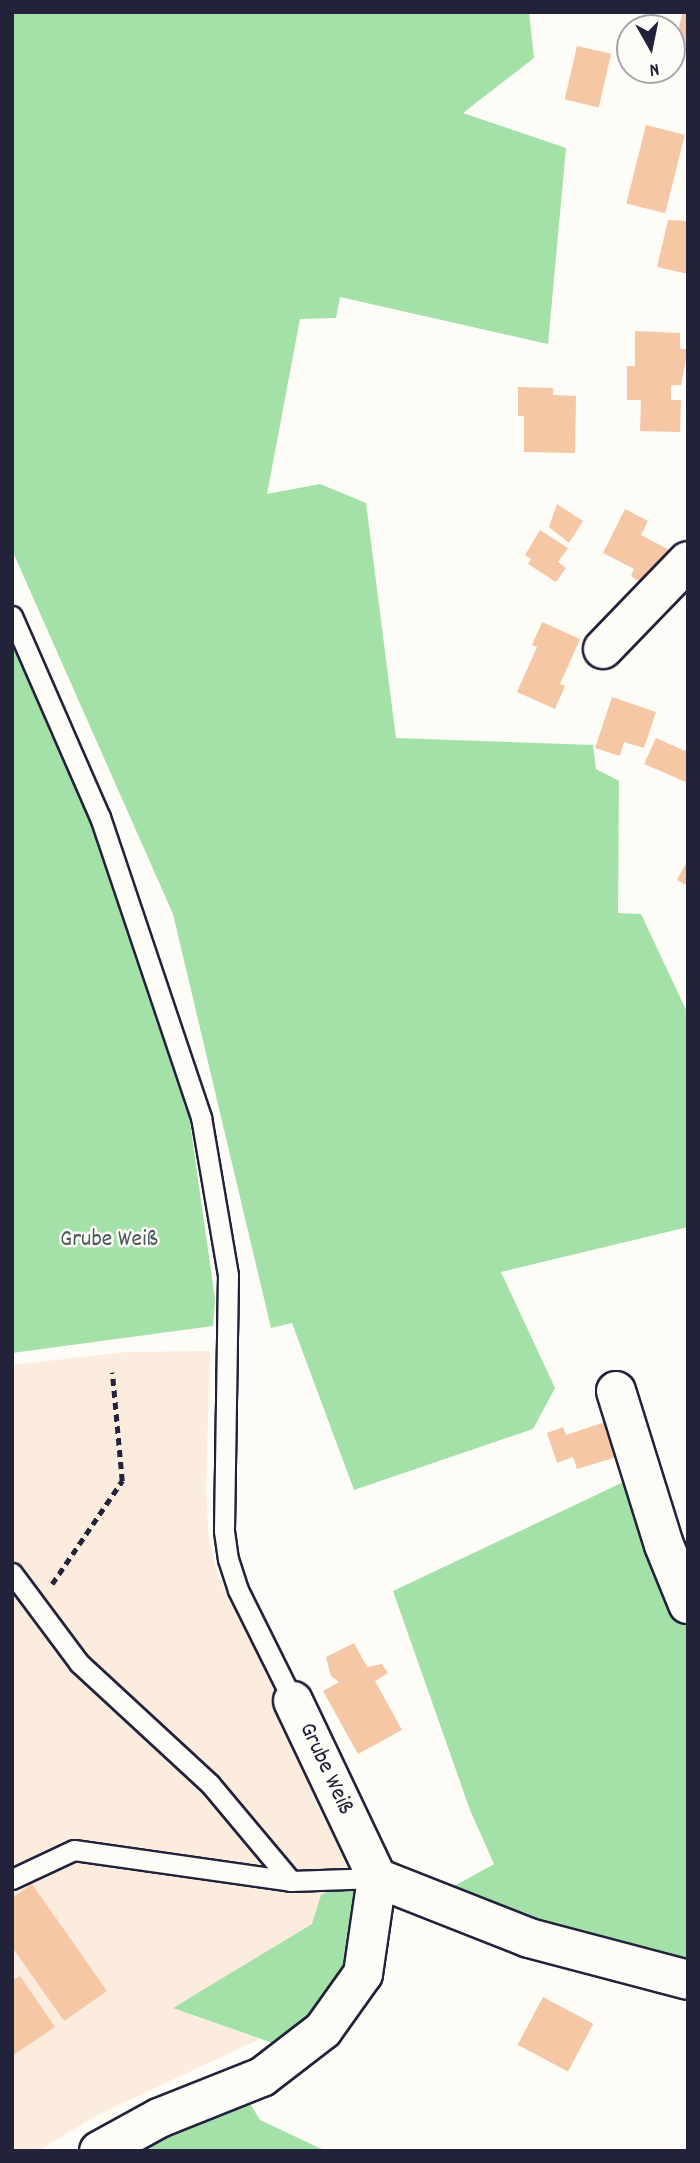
<!DOCTYPE html>
<meta charset="utf-8">
<style>
body{margin:0}
#map{position:relative;width:700px;height:2163px;overflow:hidden;background:#fdfcf7;font-family:Dekko,sans-serif}
div>[style]{position:absolute}
.built>*{inset:0;background:#fbecde}
.green>*{inset:0;background:#a3e1a9}
.building>*{inset:0;background:#f6c7a5;transform-origin:0 0}
.path>*{height:4.5px;margin-top:-2.25px;transform-origin:0;background:repeating-linear-gradient(90deg,#22223b 0 7px,transparent 0 12px)}
.roads{filter:drop-shadow(2px 0 #22223b) drop-shadow(-2px 0 #22223b) drop-shadow(0 2px #22223b) drop-shadow(0 -2px #22223b)}
.lane>*{height:19px;margin:-9.5px;padding:0 9.5px;transform-origin:9.5px;border-radius:9.5px;background:#fdfcf7}
.street>*{height:38px;margin:-19px;padding:0 19px;transform-origin:19px;border-radius:19px;background:#fdfcf7}
span{translate:-50% -50%;white-space:nowrap;text-align:center;line-height:1.15;-webkit-text-stroke:5px #fdfcf7;paint-order:stroke}
.park-label{font-size:24px;color:#495b5c}
.street-label{font-size:24px;color:#22223b}
.frame{position:absolute;inset:0;border:14px solid #22223b;pointer-events:none}
.north{position:absolute;left:616px;top:14px;width:70px;height:70px;box-sizing:border-box;background:#fdfcf7;border:2px solid #a5a5ac;border-radius:50%;rotate:171deg;font-size:19px;font-weight:700;line-height:28px;text-align:center;color:#22223b}
.north::after{content:'';display:block;margin:auto;width:24px;height:32px;background:#22223b;clip-path:polygon(50% 0,100% 100%,50% 72%,0 100%)}
</style>
<div id="map">
<div class="built">
<i style="clip-path:polygon(210px 1351px,206px 1489px,209px 1541px,216px 1570px,361px 1872px,321px 1895px,313px 1924px,173px 2008px,260px 2039px,97px 2115px,38px 2151px,12px 2151px,12px 1365px,127px 1352px)"></i>
</div>
<div class="green">
<i style="clip-path:polygon(12px 12px,529px 12px,534px 58px,463px 113px,566px 148px,548px 344px,340px 297px,336px 318px,300px 319px,267px 494px,320px 484px,366px 503px,396px 738px,593px 745px,596px 769px,619px 781px,618px 913px,641px 914px,688px 1014px,688px 1227px,501px 1272px,555px 1388px,533px 1429px,354px 1490px,292px 1323px,271px 1328px,173px 914px,12px 550px)"></i>
<i style="clip-path:polygon(12px 648px,22px 659px,87px 810px,158px 1009px,189px 1116px,215px 1299px,213px 1326px,12px 1353px)"></i>
<i style="clip-path:polygon(632px 1478px,677px 1611px,688px 1629px,688px 1966px,573px 1939px,449px 1889px,494px 1864px,470px 1810px,393px 1591px)"></i>
<i style="clip-path:polygon(361px 1872px,341px 1974px,324px 2005px,284px 2047px,173px 2008px,312px 1924px,321px 1895px)"></i>
<i style="clip-path:polygon(246px 2097px,260px 2120px,326px 2151px,125px 2151px)"></i>
</div>
<div class="building">
<i style="clip-path:polygon(683px 12px,688px 12px,688px 45px,675px 42px)"></i>
<i style="left:577px;top:46px;width:35px;height:55px;rotate:13deg"></i>
<i style="left:646px;top:125px;width:40px;height:81px;rotate:14deg"></i>
<i style="clip-path:polygon(668px 220px,688px 221px,688px 274px,657px 267px)"></i>
<i style="clip-path:polygon(635px 331px,680px 333px,680px 349px,688px 349px,681px 385px,671px 385px,671px 400px,681px 400px,680px 432px,640px 431px,641px 400px,627px 400px,627px 366px,635px 366px)"></i>
<i style="clip-path:polygon(518px 387px,553px 388px,553px 395px,576px 396px,575px 453px,524px 452px,524px 416px,518px 416px)"></i>
<i style="clip-path:polygon(557px 504px,583px 521px,569px 543px,549px 527px)"></i>
<i style="clip-path:polygon(625px 509px,648px 521px,641px 535px,677px 554px,647px 587px,631px 576px,634px 569px,603px 553px)"></i>
<i style="clip-path:polygon(540px 530px,568px 548px,558px 562px,566px 568px,556px 582px,528px 564px,531px 559px,525px 555px)"></i>
<i style="clip-path:polygon(542px 622px,580px 639px,560px 684px,565px 686px,555px 709px,517px 692px,537px 647px,532px 645px)"></i>
<i style="clip-path:polygon(612px 697px,656px 712px,644px 748px,624px 742px,620px 756px,595px 748px)"></i>
<i style="clip-path:polygon(656px 738px,685px 751px,688px 746px,688px 783px,644px 764px)"></i>
<i style="clip-path:polygon(688px 859px,688px 886px,677px 880px)"></i>
<i style="clip-path:polygon(611px 1420px,623px 1455px,577px 1469px,573px 1457px,557px 1463px,547px 1433px,563px 1427px,566px 1435px)"></i>
<i style="clip-path:polygon(354px 1643px,367px 1667px,382px 1664px,388px 1673px,375px 1681px,402px 1730px,358px 1754px,323px 1691px,339px 1682px,331px 1676px,326px 1657px)"></i>
<i style="clip-path:polygon(32px 1884px,107px 1991px,64px 2021px,12px 1947px,12px 1898px)"></i>
<i style="clip-path:polygon(20px 1976px,55px 2027px,12px 2056px,12px 1981px)"></i>
<i style="left:543px;top:1997px;width:57px;height:54px;rotate:28deg"></i>
</div>
<div class="path">
<i style="left:52px;top:1584px;width:125px;rotate:-55.8deg"></i>
<i style="left:122px;top:1481px;width:109px;rotate:-95.2deg"></i>
</div>
<div class="roads">
<div class="lane">
<i style="left:12px;top:616px;width:219px;rotate:66.4deg"></i>
<i style="left:100px;top:817px;width:317px;rotate:71.4deg"></i>
<i style="left:201px;top:1117px;width:160px;rotate:80.3deg"></i>
<i style="left:228px;top:1275px;width:256px;rotate:90.9deg"></i>
<i style="left:224px;top:1531px;width:28px;rotate:82deg"></i>
<i style="left:228px;top:1559px;width:33px;rotate:72deg"></i>
<i style="left:238px;top:1590px;width:124px;rotate:63.6deg"></i>
<i style="left:12px;top:1573px;width:112px;rotate:53.3deg"></i>
<i style="left:79px;top:1663px;width:178px;rotate:42.7deg"></i>
<i style="left:210px;top:1784px;width:126px;rotate:50.1deg"></i>
<i style="left:291px;top:1881px;width:86px;rotate:-2deg"></i>
<i style="left:12px;top:1879px;width:68px;rotate:-25.1deg"></i>
<i style="left:74px;top:1850px;width:219px;rotate:8.1deg"></i>
</div>
<div class="street">
<i style="left:603px;top:649px;width:122px;rotate:-46deg"></i>
<i style="left:616px;top:1391px;width:161px;rotate:72.7deg"></i>
<i style="left:664px;top:1545px;width:64px;rotate:67.9deg"></i>
<i style="left:293px;top:1701px;width:196px;rotate:64.6deg"></i>
<i style="left:99px;top:2151px;width:68px;rotate:-28.8deg"></i>
<i style="left:159px;top:2118px;width:111px;rotate:-21.7deg"></i>
<i style="left:262px;top:2077px;width:77px;rotate:-37.6deg"></i>
<i style="left:323px;top:2030px;width:69px;rotate:-54.5deg"></i>
<i style="left:363px;top:1974px;width:97px;rotate:-81.7deg"></i>
<i style="left:377px;top:1878px;width:163px;rotate:21.5deg"></i>
<i style="left:529px;top:1938px;width:164px;rotate:14.8deg"></i>
</div>
</div>
<div class="park-label">
<span style="left:109px;top:1241px">Grube Weiß</span>
</div>
<div class="street-label">
<span style="left:325px;top:1769px;rotate:65deg">Grube Weiß</span>
</div>
<div class="frame"></div>
<div class="north">N</div>
</div>
